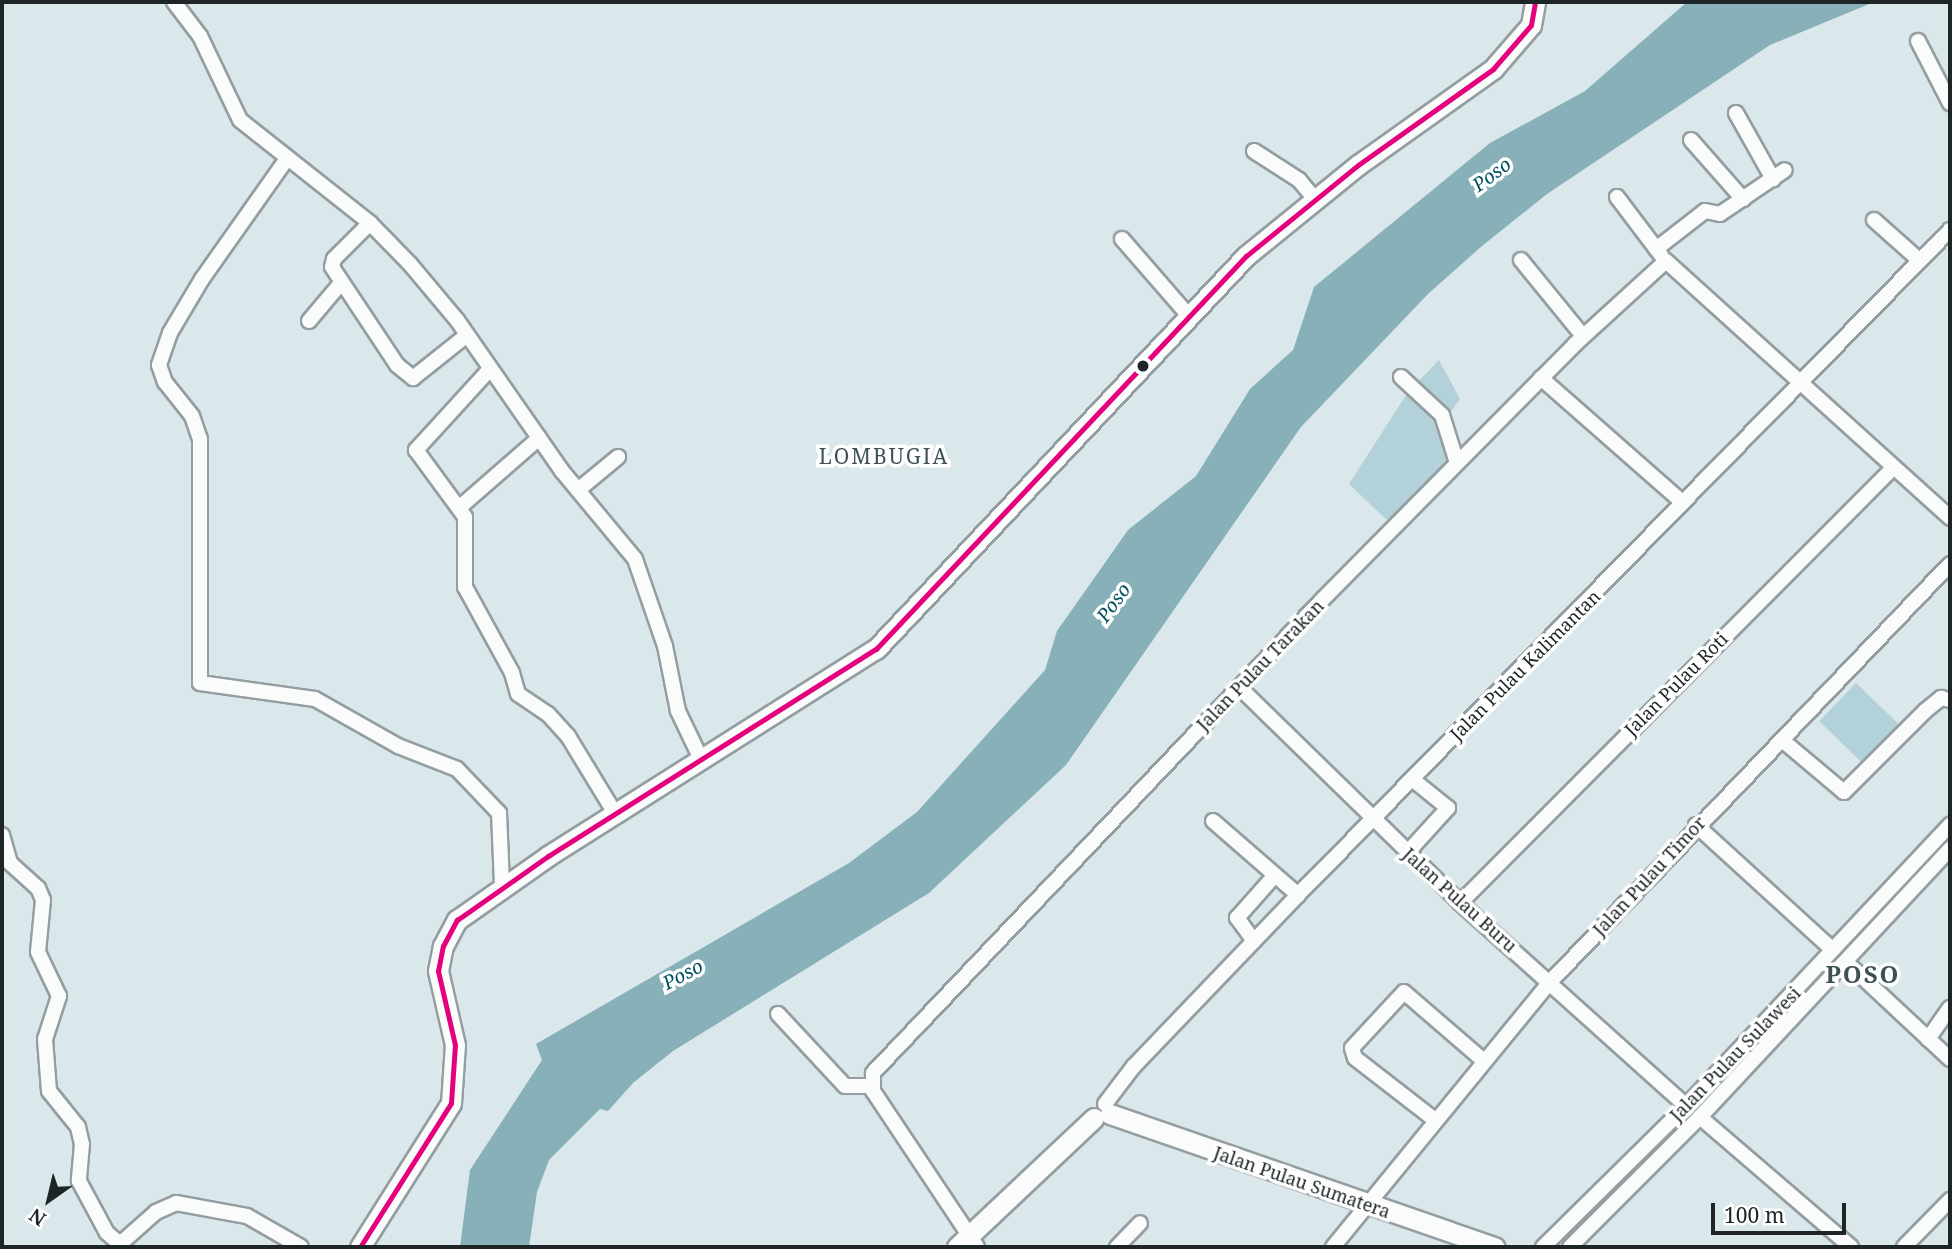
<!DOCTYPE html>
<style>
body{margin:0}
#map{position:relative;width:1952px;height:1249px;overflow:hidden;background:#dbe8eb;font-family:"Noto Serif",serif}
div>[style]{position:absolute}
.green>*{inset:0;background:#b2d1d8;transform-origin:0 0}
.water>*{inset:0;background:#87b0b9}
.roads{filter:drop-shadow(2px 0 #949da0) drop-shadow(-2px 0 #949da0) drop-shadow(0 2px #949da0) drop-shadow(0 -2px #949da0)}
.minor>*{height:14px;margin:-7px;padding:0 7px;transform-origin:7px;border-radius:7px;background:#fafcfc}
.highway>*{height:19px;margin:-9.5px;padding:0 9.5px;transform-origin:9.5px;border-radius:9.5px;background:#fafcfc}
.bus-1>*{height:5px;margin:-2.5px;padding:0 2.5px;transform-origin:2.5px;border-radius:2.5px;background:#e5007d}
.dots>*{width:19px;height:19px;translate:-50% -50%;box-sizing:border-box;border:4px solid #fff;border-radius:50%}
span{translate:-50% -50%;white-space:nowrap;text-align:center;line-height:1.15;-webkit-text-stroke:7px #fff;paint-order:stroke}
.street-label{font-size:18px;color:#1d2527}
.water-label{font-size:19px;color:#005260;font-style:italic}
.quarter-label{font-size:21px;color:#3e5256;letter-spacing:2px}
.district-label{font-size:24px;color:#3e5256;font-weight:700;letter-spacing:2px}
.frame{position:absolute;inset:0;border:4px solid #1d2527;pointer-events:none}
.north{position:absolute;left:14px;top:1165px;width:70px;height:70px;-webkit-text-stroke:5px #fff;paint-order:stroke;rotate:214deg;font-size:19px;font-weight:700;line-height:28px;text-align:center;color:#1d2527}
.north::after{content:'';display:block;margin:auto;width:24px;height:32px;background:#1d2527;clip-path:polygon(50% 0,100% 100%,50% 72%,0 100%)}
.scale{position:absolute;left:1711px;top:1203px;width:135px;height:32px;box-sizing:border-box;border:4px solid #1d2527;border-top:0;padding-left:9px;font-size:21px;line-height:24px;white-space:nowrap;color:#1d2527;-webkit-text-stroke:5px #fff;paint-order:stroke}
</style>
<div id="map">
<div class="green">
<i style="clip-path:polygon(1439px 360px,1460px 399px,1438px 429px,1450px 466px,1393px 526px,1349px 484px,1408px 392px)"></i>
<i style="left:1856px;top:683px;width:67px;height:53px;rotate:44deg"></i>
</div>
<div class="water">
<i style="clip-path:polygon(1687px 2px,1874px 2px,1770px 45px,1547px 194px,1482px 246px,1428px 294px,1301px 427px,1066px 765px,929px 893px,673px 1051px,633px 1083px,608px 1111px,600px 1109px,549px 1160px,537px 1192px,529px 1247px,460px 1247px,470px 1170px,542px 1060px,536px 1044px,849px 863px,917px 812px,1045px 670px,1057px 631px,1128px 530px,1196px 476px,1250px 389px,1293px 350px,1314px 287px,1490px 143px,1585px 91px)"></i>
</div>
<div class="roads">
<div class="minor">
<i style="left:174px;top:2px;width:43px;rotate:52.6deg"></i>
<i style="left:200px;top:36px;width:93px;rotate:64.5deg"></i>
<i style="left:240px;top:120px;width:166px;rotate:38.4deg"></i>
<i style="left:370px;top:223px;width:57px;rotate:45.7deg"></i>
<i style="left:410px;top:264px;width:73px;rotate:50deg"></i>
<i style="left:457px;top:320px;width:184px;rotate:55.2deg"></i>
<i style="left:562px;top:471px;width:114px;rotate:50.3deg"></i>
<i style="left:635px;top:559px;width:92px;rotate:71deg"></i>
<i style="left:665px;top:646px;width:66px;rotate:78.7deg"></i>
<i style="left:678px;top:711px;width:53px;rotate:64.4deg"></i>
<i style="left:1918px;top:41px;width:70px;rotate:62.7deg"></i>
<i style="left:1736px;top:113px;width:76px;rotate:60.7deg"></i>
<i style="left:1691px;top:140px;width:79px;rotate:48.6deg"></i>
<i style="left:1254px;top:151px;width:54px;rotate:32.8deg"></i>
<i style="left:1299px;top:180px;width:25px;rotate:50deg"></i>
<i style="left:286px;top:160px;width:146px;rotate:125.2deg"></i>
<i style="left:202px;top:279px;width:63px;rotate:120.7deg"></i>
<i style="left:170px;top:333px;width:34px;rotate:109deg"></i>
<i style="left:159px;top:365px;width:18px;rotate:71deg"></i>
<i style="left:165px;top:382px;width:43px;rotate:51.5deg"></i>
<i style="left:192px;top:416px;width:24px;rotate:71deg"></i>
<i style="left:200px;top:439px;width:244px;rotate:90deg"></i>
<i style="left:200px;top:683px;width:116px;rotate:7.9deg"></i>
<i style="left:315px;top:699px;width:95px;rotate:29.5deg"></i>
<i style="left:398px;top:746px;width:63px;rotate:21.3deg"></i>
<i style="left:457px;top:769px;width:61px;rotate:46.3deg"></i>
<i style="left:499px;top:813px;width:73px;rotate:87.6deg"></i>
<i style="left:1617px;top:197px;width:73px;rotate:52.8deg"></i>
<i style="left:1874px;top:220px;width:60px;rotate:41.6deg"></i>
<i style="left:370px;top:223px;width:51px;rotate:135deg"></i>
<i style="left:334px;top:259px;width:8px;rotate:104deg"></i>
<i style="left:332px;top:267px;width:118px;rotate:56.4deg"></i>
<i style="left:397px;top:365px;width:21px;rotate:39deg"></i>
<i style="left:413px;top:378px;width:69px;rotate:-38.5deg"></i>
<i style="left:1122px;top:239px;width:101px;rotate:49deg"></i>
<i style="left:1656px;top:249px;width:62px;rotate:-37.8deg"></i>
<i style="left:1705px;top:211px;width:15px;rotate:11deg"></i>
<i style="left:1720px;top:214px;width:78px;rotate:-34.1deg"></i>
<i style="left:1521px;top:260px;width:98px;rotate:50.8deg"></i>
<i style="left:309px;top:321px;width:50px;rotate:-49.9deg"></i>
<i style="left:490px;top:369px;width:110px;rotate:132.4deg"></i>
<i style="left:416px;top:450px;width:83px;rotate:53.8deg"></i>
<i style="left:465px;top:517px;width:70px;rotate:90deg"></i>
<i style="left:465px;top:587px;width:98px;rotate:61.3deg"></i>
<i style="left:512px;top:673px;width:22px;rotate:74deg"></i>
<i style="left:518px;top:694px;width:36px;rotate:34deg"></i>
<i style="left:548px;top:714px;width:30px;rotate:48deg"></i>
<i style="left:568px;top:736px;width:92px;rotate:58.7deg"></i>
<i style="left:1401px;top:377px;width:56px;rotate:42.8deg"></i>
<i style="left:1442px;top:415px;width:50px;rotate:72.6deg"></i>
<i style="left:1541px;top:378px;width:188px;rotate:41.3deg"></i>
<i style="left:578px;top:490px;width:52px;rotate:-39.5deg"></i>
<i style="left:460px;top:507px;width:105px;rotate:-41.1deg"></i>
<i style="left:1239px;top:687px;width:309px;rotate:44.3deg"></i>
<i style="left:1460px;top:903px;width:304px;rotate:41.9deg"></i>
<i style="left:1782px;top:740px;width:81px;rotate:40deg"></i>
<i style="left:1844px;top:792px;width:115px;rotate:-45deg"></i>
<i style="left:1925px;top:711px;width:21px;rotate:-39deg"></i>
<i style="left:1941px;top:698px;width:9px;rotate:13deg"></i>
<i style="left:1213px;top:821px;width:113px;rotate:41deg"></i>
<i style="left:1696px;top:825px;width:185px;rotate:42.4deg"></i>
<i style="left:2px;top:835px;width:29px;rotate:74deg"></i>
<i style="left:10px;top:863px;width:38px;rotate:42deg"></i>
<i style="left:38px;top:888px;width:13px;rotate:67deg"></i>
<i style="left:43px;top:900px;width:52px;rotate:95.5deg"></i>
<i style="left:38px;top:952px;width:49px;rotate:64.5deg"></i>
<i style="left:59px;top:996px;width:45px;rotate:108deg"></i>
<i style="left:45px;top:1039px;width:52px;rotate:85.6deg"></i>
<i style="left:49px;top:1091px;width:46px;rotate:51.1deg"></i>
<i style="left:78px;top:1127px;width:17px;rotate:77deg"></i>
<i style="left:82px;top:1144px;width:37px;rotate:95deg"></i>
<i style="left:79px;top:1181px;width:59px;rotate:61.7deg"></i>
<i style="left:107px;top:1233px;width:17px;rotate:40deg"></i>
<i style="left:120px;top:1244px;width:48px;rotate:-41.6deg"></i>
<i style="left:156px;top:1212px;width:22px;rotate:-24deg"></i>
<i style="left:176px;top:1203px;width:72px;rotate:10.4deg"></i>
<i style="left:247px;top:1216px;width:62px;rotate:29.9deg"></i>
<i style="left:1407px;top:853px;width:61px;rotate:-47.7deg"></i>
<i style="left:1448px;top:808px;width:46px;rotate:-141.1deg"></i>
<i style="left:1460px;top:903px;width:615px;rotate:-45.13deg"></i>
<i style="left:1254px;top:941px;width:29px;rotate:-126deg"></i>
<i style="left:1237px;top:918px;width:57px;rotate:-48.5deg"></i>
<i style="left:1846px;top:962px;width:142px;rotate:43deg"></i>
<i style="left:778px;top:1014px;width:98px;rotate:47.1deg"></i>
<i style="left:845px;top:1086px;width:26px"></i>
<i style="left:1928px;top:1039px;width:38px;rotate:-55deg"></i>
<i style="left:1105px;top:1104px;width:48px;rotate:-52.7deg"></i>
<i style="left:1134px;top:1066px;width:237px;rotate:-46.2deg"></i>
<i style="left:1298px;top:895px;width:931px;rotate:-45.57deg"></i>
<i style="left:1700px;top:1117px;width:199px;rotate:40.7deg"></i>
<i style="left:1435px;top:1120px;width:101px;rotate:-142.2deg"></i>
<i style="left:1355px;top:1058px;width:10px;rotate:-107deg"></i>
<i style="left:1352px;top:1048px;width:76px;rotate:-47.1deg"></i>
<i style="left:1404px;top:992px;width:106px;rotate:40.8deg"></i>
<i style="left:977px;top:1247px;width:187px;rotate:-123.7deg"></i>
<i style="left:873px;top:1091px;width:18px;rotate:-90deg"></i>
<i style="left:873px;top:1073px;width:651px;rotate:-46.49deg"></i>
<i style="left:1321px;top:601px;width:361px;rotate:-45.3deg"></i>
<i style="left:1575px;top:344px;width:123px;rotate:-42.4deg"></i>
<i style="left:1666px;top:261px;width:383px;rotate:42.1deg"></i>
<i style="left:1117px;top:1247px;width:33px;rotate:-46deg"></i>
<i style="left:1333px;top:1247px;width:344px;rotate:-50.7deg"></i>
<i style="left:1551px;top:981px;width:577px;rotate:-46.26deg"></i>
<i style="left:1543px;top:1247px;width:201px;rotate:-44.6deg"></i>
<i style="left:1686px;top:1106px;width:386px;rotate:-46.8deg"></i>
<i style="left:1570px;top:1247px;width:184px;rotate:-45deg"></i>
<i style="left:1700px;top:1117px;width:367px;rotate:-47deg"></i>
<i style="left:1904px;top:1247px;width:66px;rotate:-45.6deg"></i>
</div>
<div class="highway">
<i style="left:1110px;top:1114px;width:407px;rotate:19.1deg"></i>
<i style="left:360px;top:1247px;width:170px;rotate:-57.7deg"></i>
<i style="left:451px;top:1103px;width:58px;rotate:-86.1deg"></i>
<i style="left:455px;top:1045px;width:76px;rotate:-102.9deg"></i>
<i style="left:438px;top:971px;width:25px;rotate:-79deg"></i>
<i style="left:443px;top:946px;width:30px;rotate:-62deg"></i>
<i style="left:457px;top:920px;width:111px;rotate:-35.1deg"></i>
<i style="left:548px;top:856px;width:388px;rotate:-32.3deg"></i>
<i style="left:876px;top:649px;width:540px;rotate:-46.73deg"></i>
<i style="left:1246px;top:256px;width:144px;rotate:-39.1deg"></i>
<i style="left:1358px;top:165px;width:166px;rotate:-35.4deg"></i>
<i style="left:1493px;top:69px;width:58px;rotate:-49.2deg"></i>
<i style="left:1531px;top:25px;width:23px;rotate:-80deg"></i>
<i style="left:957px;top:1247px;width:188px;rotate:-43.3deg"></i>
</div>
</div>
<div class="bus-1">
<i style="left:360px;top:1247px;width:170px;rotate:-57.7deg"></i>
<i style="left:451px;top:1103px;width:58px;rotate:-86.1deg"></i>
<i style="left:455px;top:1045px;width:76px;rotate:-102.9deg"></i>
<i style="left:438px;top:971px;width:25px;rotate:-79deg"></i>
<i style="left:443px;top:946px;width:30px;rotate:-62deg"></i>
<i style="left:457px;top:920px;width:111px;rotate:-35.1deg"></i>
<i style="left:548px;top:856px;width:388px;rotate:-32.3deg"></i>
<i style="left:876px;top:649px;width:540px;rotate:-46.73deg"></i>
<i style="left:1246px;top:256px;width:144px;rotate:-39.1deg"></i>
<i style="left:1358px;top:165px;width:166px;rotate:-35.4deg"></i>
<i style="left:1493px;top:69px;width:58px;rotate:-49.2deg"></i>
<i style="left:1531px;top:25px;width:23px;rotate:-80deg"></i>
</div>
<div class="dots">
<i style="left:1143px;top:366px;background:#1d2527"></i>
</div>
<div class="street-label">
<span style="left:1260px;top:665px;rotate:-46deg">Jalan Pulau Tarakan</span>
<span style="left:1525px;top:665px;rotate:-45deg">Jalan Pulau Kalimantan</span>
<span style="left:1676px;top:684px;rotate:-45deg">Jalan Pulau Roti</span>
<span style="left:1649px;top:876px;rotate:-47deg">Jalan Pulau Timor</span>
<span style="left:1460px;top:900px;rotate:42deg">Jalan Pulau Buru</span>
<span style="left:1735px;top:1054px;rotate:-46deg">Jalan Pulau Sulawesi</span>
<span style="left:1302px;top:1182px;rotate:19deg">Jalan Pulau Sumatera</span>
</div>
<div class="water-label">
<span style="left:1492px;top:175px;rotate:-37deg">Poso</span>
<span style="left:1114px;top:603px;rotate:-54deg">Poso</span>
<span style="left:683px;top:975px;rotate:-28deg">Poso</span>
</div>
<div class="quarter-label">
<span style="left:884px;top:456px">LOMBUGIA</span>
</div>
<div class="district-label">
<span style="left:1863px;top:974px">POSO</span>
</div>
<div class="frame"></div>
<div class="north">N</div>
<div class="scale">100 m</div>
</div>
